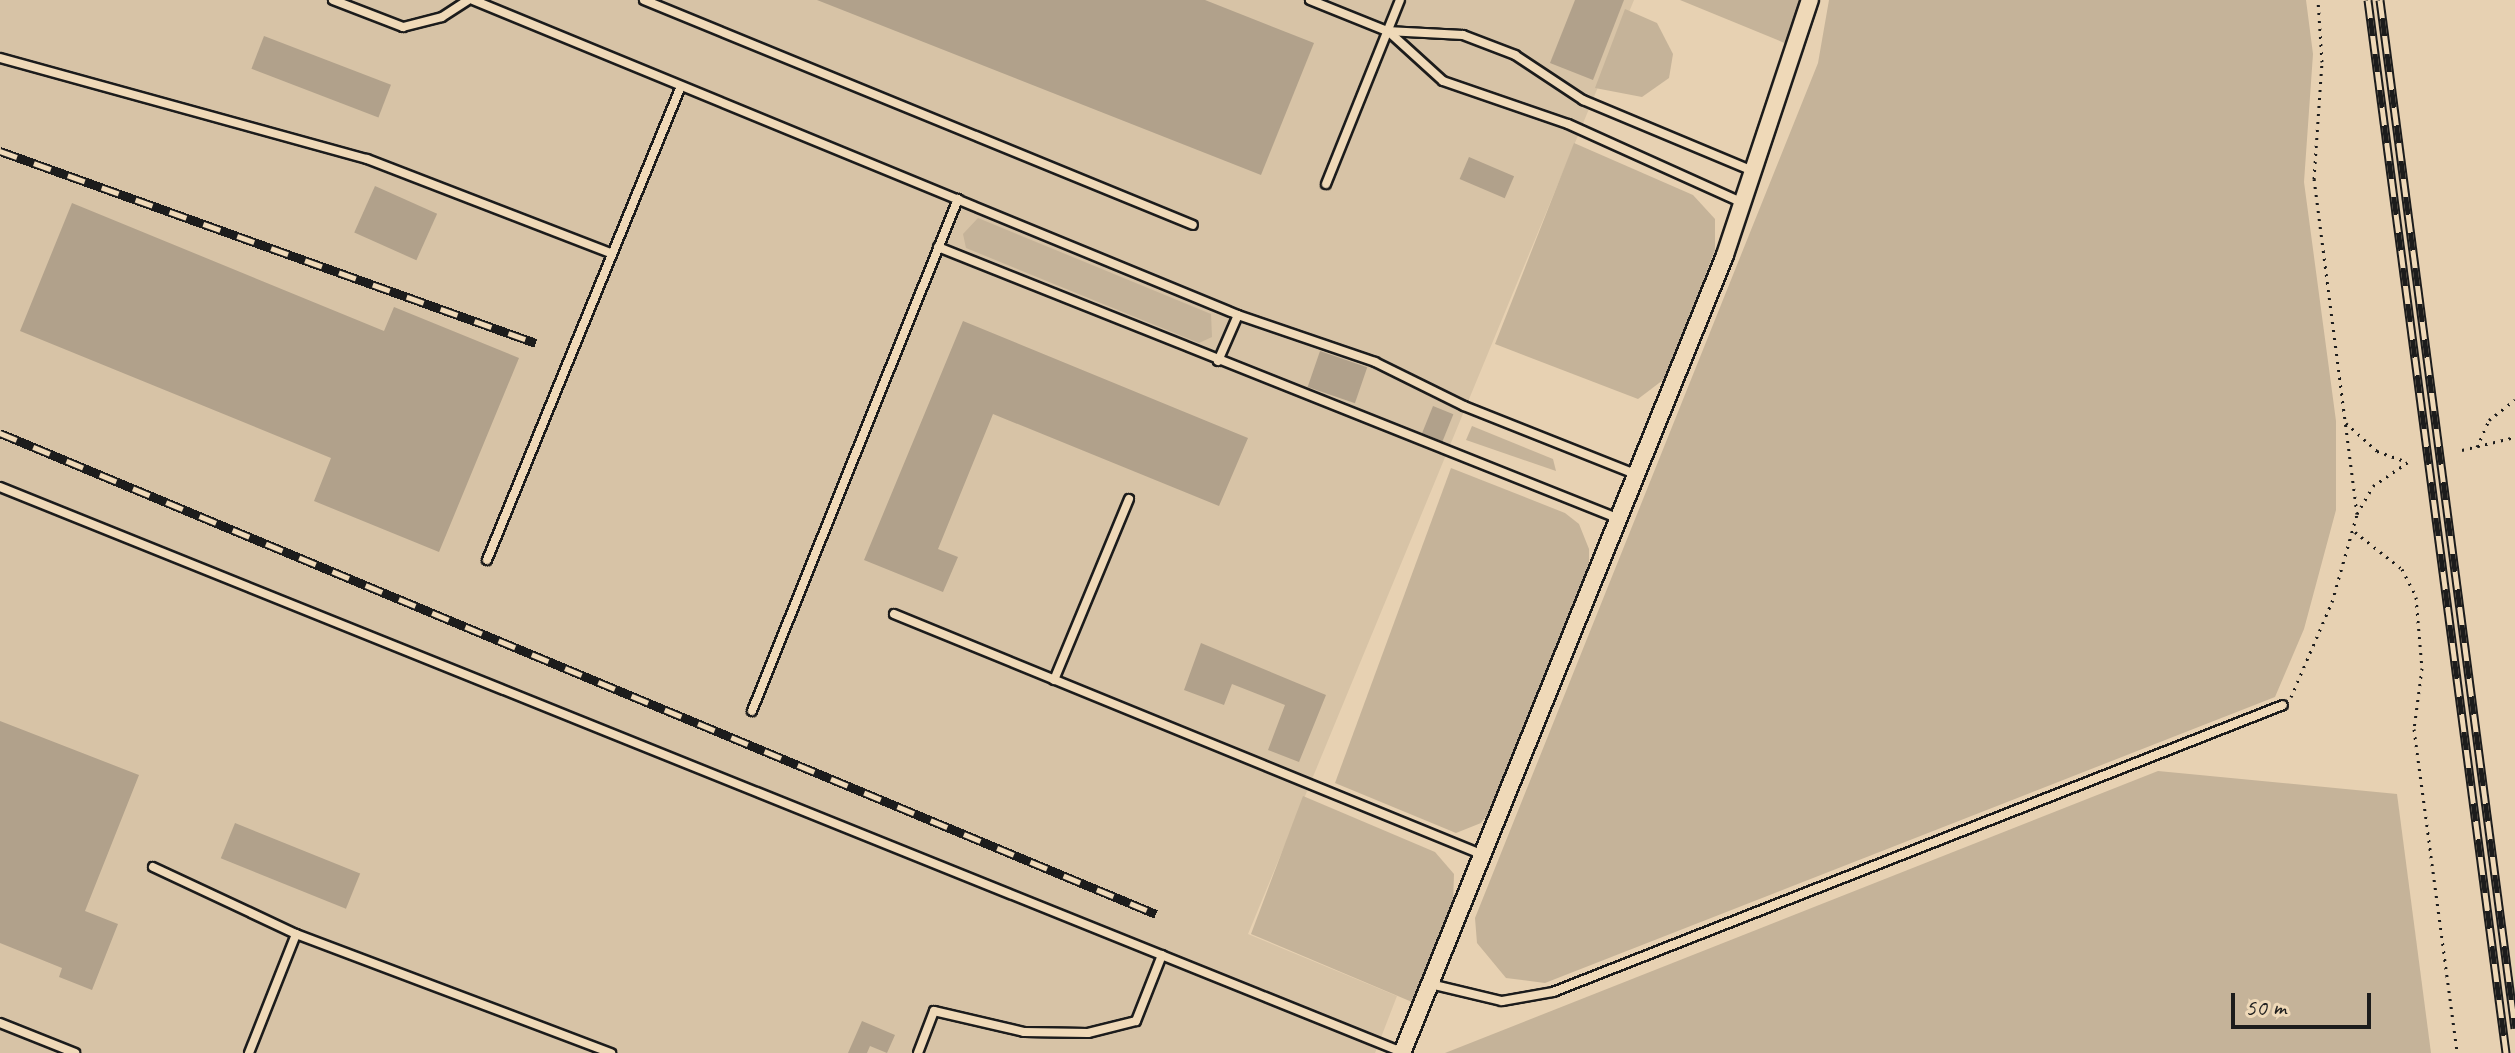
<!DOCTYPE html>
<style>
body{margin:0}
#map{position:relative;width:2515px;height:1053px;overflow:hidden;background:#e7d1b2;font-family:Caveat,sans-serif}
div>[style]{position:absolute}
.built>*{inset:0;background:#d7c3a6}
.green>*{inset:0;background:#c5b399}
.building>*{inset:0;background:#b1a18b;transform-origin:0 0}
.path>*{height:3px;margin-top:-1.5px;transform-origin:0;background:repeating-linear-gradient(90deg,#1c1c1c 0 2px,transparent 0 8px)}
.roads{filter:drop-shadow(2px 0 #1c1c1c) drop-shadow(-2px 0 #1c1c1c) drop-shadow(0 2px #1c1c1c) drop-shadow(0 -2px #1c1c1c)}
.lane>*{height:8px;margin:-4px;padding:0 4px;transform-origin:4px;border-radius:4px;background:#efd9b8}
.street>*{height:16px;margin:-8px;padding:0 8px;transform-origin:8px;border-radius:8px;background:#efd9b8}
.rail>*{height:9px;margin-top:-4.5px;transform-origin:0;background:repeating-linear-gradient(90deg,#efd9b8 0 18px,#1c1c1c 0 36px);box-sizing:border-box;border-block:2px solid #1c1c1c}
span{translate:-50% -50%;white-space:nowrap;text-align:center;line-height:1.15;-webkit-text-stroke:8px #efd9b8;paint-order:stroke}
.scale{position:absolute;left:2231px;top:993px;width:140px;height:36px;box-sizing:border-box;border:4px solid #1c1c1c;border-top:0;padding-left:10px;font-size:24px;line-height:28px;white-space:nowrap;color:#1c1c1c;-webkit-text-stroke:6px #efd9b8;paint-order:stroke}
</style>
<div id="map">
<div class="built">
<i style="clip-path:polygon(0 0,1634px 0,1248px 934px,1397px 996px,1375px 1053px,0 1053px)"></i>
</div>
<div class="green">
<i style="clip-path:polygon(1680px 0,1799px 0,1787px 44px)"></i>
<i style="clip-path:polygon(1829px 0,2306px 0,2313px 54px,2304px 182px,2336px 421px,2336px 510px,2304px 629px,2275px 697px,1545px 983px,1506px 978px,1477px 943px,1475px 918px,1818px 63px)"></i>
<i style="clip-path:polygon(1625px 9px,1657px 23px,1673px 54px,1669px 78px,1642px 97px,1595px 88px)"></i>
<i style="clip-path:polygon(1574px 143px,1693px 195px,1715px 219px,1715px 250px,1667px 377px,1638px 399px,1495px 344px)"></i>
<i style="clip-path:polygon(978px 218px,1211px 314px,1212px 337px,1199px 343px,966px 248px,963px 234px)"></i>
<i style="clip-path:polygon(1472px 426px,1553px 459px,1556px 471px,1466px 440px)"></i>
<i style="clip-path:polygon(1451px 468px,1565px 513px,1579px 524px,1589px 549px,1589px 565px,1490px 811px,1481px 823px,1456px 833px,1335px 783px)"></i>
<i style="clip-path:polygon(2158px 771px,2397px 794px,2431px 1053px,1445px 1053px)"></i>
<i style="clip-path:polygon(1303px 796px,1435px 852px,1454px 874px,1453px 902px,1412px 1002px,1251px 934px)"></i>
</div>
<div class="building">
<i style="clip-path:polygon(817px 0,1205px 0,1314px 43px,1261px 175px)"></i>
<i style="clip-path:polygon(1575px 0,1624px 0,1593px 80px,1550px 63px)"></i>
<i style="left:264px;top:36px;width:136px;height:35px;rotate:21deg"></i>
<i style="left:1469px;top:157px;width:49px;height:24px;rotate:23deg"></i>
<i style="left:375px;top:186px;width:68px;height:51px;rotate:24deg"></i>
<i style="clip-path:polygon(72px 203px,384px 331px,394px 307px,519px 358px,439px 552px,314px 501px,331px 458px,20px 331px)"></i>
<i style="clip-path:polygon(963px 321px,1248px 438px,1219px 506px,993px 414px,938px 549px,958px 557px,943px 592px,864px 560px)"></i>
<i style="left:1320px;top:351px;width:50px;height:38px;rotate:19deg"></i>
<i style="left:1433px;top:406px;width:22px;height:29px;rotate:22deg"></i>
<i style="clip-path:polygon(1201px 643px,1326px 695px,1299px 762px,1268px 750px,1285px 705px,1232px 684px,1224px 705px,1184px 690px)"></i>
<i style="clip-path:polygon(0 721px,139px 775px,85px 911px,118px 924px,92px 990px,59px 977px,62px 968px,0 943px)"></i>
<i style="left:235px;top:823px;width:135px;height:38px;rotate:22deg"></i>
<i style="clip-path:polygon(862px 1021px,895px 1035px,887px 1053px,870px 1046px,867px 1053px,848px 1053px)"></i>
</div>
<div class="path">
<i style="left:2346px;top:423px;width:42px;rotate:42.1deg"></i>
<i style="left:2377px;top:451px;width:30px;rotate:20deg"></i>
<i style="left:2477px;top:447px;width:30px;rotate:-66deg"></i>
<i style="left:2489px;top:420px;width:33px;rotate:-38deg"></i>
<i style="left:2462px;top:450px;width:55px;rotate:-13.8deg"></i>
<i style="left:2357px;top:514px;width:32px;rotate:-60deg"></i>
<i style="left:2373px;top:486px;width:42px;rotate:-34.4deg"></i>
<i style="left:2355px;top:532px;width:60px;rotate:38.2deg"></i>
<i style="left:2402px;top:569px;width:31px;rotate:63deg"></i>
<i style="left:2416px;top:597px;width:71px;rotate:85.2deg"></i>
<i style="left:2422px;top:668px;width:62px;rotate:97.5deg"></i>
<i style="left:2414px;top:729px;width:327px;rotate:82.4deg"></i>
<i style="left:2291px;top:697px;width:103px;rotate:-66.7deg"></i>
<i style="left:2332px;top:602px;width:91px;rotate:-74.1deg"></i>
<i style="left:2357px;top:514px;width:338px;rotate:-97.3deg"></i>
<i style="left:2314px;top:179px;width:117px;rotate:-86.1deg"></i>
<i style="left:2322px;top:62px;width:62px;rotate:-93.7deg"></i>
</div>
<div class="roads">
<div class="lane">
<i style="left:333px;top:0;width:75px;rotate:21.1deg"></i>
<i style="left:403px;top:27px;width:40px;rotate:-14.4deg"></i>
<i style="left:442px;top:17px;width:31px;rotate:-33deg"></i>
<i style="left:473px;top:0;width:827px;rotate:22.38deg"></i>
<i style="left:1238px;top:315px;width:145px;rotate:18.9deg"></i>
<i style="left:1375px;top:362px;width:99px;rotate:26.3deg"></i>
<i style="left:1464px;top:406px;width:184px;rotate:21.7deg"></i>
<i style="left:644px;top:0;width:593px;rotate:22.29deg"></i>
<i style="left:1310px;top:0;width:83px;rotate:21.9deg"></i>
<i style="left:1387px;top:31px;width:76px;rotate:3deg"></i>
<i style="left:1463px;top:35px;width:56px;rotate:21deg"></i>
<i style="left:1515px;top:55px;width:82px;rotate:33.5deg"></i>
<i style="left:1583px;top:100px;width:186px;rotate:22.7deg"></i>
<i style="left:1388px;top:31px;width:74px;rotate:42.3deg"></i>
<i style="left:1443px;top:81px;width:132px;rotate:19deg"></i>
<i style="left:1568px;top:124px;width:192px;rotate:24.3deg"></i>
<i style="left:0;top:58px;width:381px;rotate:15.4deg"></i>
<i style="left:367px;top:159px;width:261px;rotate:21.1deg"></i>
<i style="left:1326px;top:184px;width:198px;rotate:-68.1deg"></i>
<i style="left:938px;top:247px;width:731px;rotate:21.76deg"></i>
<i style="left:1218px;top:361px;width:50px;rotate:-66.5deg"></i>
<i style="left:0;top:487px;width:1512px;rotate:21.95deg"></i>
<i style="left:487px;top:560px;width:512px;rotate:-67.74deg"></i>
<i style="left:894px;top:614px;width:636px;rotate:22.25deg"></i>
<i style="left:1054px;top:680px;width:196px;rotate:-67.5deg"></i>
<i style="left:752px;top:711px;width:552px;rotate:-68.08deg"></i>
<i style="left:153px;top:867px;width:158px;rotate:25.1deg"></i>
<i style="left:296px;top:934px;width:337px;rotate:20.7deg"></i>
<i style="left:1430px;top:984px;width:74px;rotate:13.3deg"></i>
<i style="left:1502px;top:1001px;width:52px;rotate:-10deg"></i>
<i style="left:1553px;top:992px;width:784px;rotate:-21.46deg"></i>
<i style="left:0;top:1023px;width:81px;rotate:21.8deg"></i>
<i style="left:249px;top:1053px;width:128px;rotate:-68.4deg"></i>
<i style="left:918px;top:1053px;width:45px;rotate:-69.1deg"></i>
<i style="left:934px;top:1011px;width:92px;rotate:13.1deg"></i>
<i style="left:1024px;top:1032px;width:64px;rotate:0.9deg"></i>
<i style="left:1088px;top:1033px;width:49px;rotate:-14deg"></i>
<i style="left:1136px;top:1021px;width:71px;rotate:-68.5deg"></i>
</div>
<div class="street">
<i style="left:1402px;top:1053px;width:861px;rotate:-67.96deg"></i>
<i style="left:1725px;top:255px;width:269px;rotate:-71.6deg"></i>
</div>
</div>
<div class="rail">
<i style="left:2368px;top:0;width:1062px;rotate:82.53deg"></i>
<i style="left:2380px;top:0;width:1037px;rotate:82.52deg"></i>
<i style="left:0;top:151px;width:569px;rotate:19.71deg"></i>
<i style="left:0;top:433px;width:1252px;rotate:22.59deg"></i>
</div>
<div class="scale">50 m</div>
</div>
